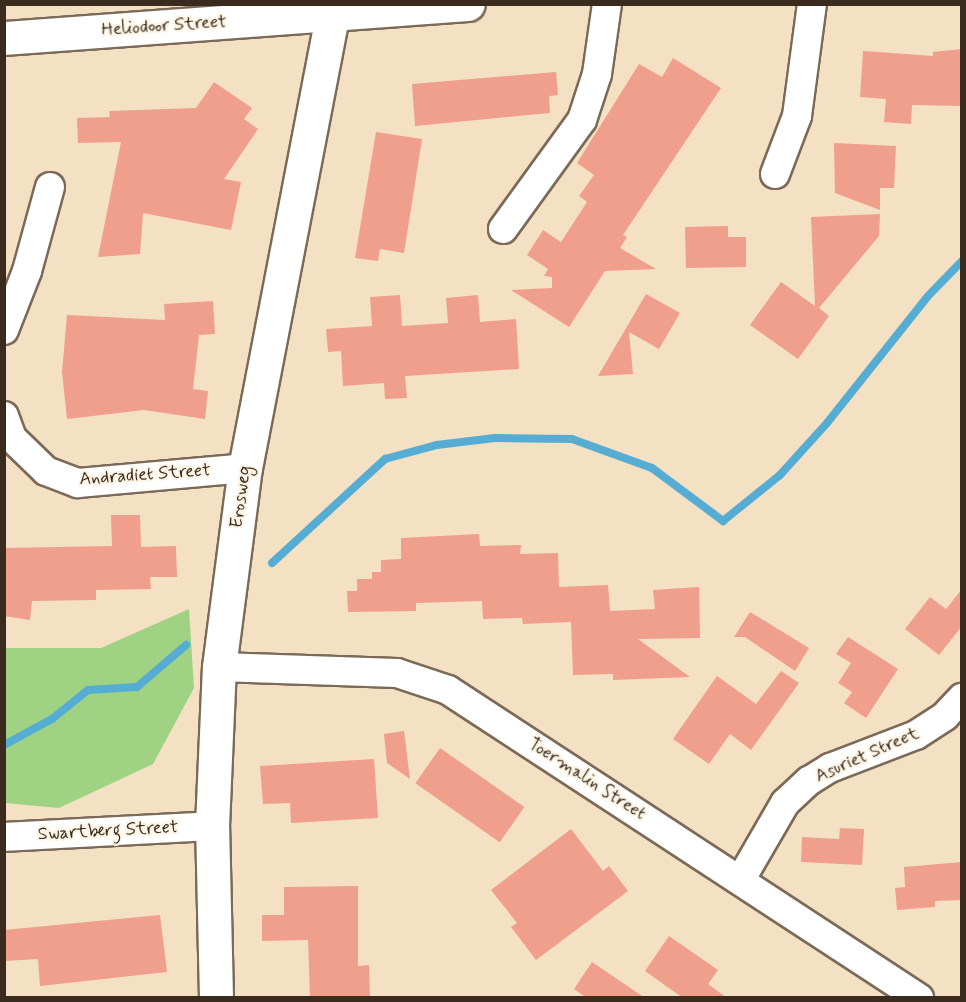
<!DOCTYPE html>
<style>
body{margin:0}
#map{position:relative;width:966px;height:1002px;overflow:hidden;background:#f4e0c3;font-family:Mynerve,sans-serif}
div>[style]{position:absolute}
.green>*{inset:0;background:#9fd383}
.stream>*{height:8px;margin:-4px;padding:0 4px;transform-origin:4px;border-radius:4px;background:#56add3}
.building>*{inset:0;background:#ef9f8b;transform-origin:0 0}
.roads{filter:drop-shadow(2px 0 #7c6a58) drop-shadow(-2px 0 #7c6a58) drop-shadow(0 2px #7c6a58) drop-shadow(0 -2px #7c6a58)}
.minor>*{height:28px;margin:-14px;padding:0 14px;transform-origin:14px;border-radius:14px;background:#fff}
.tertiary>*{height:33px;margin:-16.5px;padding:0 16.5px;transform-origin:16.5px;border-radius:16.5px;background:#fff}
span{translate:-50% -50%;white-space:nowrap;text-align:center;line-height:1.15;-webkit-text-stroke:4.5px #fcf5e5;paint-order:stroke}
.street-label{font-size:18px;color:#3b2a1e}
.frame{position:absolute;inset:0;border:6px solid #3b2a1e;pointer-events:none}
</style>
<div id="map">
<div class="green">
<i style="clip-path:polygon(189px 609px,194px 688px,153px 764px,59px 808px,5px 803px,5px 648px,101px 648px)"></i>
</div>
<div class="stream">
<i style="left:272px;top:563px;width:154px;rotate:-42.6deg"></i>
<i style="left:385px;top:459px;width:54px;rotate:-15.1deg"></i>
<i style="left:437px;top:445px;width:58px;rotate:-6.9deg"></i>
<i style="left:495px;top:438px;width:77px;rotate:0.7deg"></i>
<i style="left:572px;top:439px;width:85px;rotate:19.9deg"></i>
<i style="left:652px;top:468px;width:89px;rotate:36.7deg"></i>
<i style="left:723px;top:521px;width:73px;rotate:-38.9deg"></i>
<i style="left:780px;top:475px;width:70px;rotate:-47.9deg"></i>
<i style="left:827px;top:423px;width:162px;rotate:-51.5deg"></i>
<i style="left:928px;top:296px;width:49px;rotate:-45.8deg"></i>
<i style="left:4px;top:745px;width:55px;rotate:-28.4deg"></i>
<i style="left:52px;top:719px;width:46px;rotate:-38.9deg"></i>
<i style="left:88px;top:690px;width:49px;rotate:-3.5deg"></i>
<i style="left:137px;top:687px;width:65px;rotate:-40.6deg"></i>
</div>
<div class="building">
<i style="clip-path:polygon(962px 49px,962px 106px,912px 105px,911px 124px,884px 122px,886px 99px,860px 97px,863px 51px,933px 56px,933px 52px)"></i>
<i style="clip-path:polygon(673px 58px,721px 88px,623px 235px,627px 237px,620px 248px,656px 269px,605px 271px,569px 327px,511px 290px,552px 288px,552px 277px,544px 276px,548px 269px,527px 255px,543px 230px,561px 242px,587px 202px,579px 196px,594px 175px,577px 163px,639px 64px,662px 77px)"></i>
<i style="clip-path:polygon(556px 72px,558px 95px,549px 96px,550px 113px,415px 126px,412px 84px)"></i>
<i style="clip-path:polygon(214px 82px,252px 108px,244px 119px,258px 129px,224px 179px,241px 182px,231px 230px,143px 213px,140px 254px,98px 257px,121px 142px,78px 143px,77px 118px,110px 117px,109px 111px,196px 108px)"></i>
<i style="clip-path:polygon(376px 132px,422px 139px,404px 253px,380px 249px,378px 261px,355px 258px)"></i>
<i style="clip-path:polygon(834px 143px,896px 146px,894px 188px,880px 188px,880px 210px,835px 193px)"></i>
<i style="clip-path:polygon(880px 214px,879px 236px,819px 308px,829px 316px,798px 359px,750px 325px,781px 282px,815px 306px,811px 217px)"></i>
<i style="clip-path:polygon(728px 226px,728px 237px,746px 237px,746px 267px,686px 268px,685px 227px)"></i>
<i style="clip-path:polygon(646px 294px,680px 313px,659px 349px,629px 332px,633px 374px,598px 376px)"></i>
<i style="clip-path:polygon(400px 295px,402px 326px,448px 323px,446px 298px,478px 295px,480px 322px,516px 319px,519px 369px,405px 376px,407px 398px,385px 399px,384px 383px,343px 386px,341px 351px,328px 352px,326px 329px,372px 326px,370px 297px)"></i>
<i style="clip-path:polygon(213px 301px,215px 334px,199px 335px,193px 389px,208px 391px,205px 419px,144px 410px,67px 419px,62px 372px,67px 315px,165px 320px,164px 304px)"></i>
<i style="clip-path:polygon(111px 515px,140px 515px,141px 547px,176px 546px,177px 577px,150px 577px,151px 589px,96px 590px,96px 600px,32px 601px,30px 620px,4px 616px,4px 548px,112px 546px)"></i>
<i style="clip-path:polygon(479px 534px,480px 546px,521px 545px,520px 554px,558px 553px,559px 587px,608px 585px,610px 611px,655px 609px,653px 590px,699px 587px,700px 638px,638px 639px,690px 677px,613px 680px,613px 674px,573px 675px,571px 622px,523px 624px,522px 618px,483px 619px,482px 601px,416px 603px,416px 611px,348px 612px,347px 591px,357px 591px,357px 579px,372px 579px,372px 572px,381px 572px,381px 560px,401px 559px,401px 538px)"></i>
<i style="clip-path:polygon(962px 589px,962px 626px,939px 655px,905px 629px,930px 597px,946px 609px)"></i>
<i style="clip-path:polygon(750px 612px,809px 648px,795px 671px,745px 637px,734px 637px)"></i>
<i style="clip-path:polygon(848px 637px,898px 669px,866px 718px,844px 703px,852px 692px,838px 683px,851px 663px,836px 654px)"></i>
<i style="clip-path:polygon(781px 671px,799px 683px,751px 750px,730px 734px,709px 764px,673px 739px,717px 676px,756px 704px)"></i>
<i style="clip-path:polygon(404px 731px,410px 779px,387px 763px,384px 734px)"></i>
<i style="left:440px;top:748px;width:103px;height:43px;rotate:35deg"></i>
<i style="clip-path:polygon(374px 759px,378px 818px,291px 823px,290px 803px,263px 804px,260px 766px)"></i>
<i style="clip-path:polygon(840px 828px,864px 829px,862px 865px,801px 862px,802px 837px,839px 839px)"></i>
<i style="clip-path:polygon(571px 829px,603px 871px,609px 866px,628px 891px,536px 960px,511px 927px,517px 923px,491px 890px)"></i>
<i style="clip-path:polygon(962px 862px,962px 900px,935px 901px,935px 907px,897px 910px,895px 888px,905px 887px,904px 867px)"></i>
<i style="clip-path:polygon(358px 886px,358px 966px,369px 965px,370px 998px,310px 998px,308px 940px,262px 941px,262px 915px,284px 915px,284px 887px)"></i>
<i style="clip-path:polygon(160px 915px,167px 972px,40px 986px,38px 959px,4px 961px,4px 930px)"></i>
<i style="clip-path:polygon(669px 936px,718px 970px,708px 984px,727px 998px,683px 998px,645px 971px)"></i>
<i style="clip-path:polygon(592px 962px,645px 998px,587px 998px,574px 989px)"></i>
</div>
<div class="roads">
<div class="minor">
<i style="left:775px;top:174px;width:62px;rotate:-69.2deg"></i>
<i style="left:797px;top:116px;width:113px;rotate:-82.4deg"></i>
<i style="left:503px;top:229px;width:135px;rotate:-54.1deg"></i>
<i style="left:582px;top:120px;width:48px;rotate:-71.9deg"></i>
<i style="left:597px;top:74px;width:71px;rotate:-81.9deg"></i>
<i style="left:4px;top:330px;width:63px;rotate:-68.7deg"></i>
<i style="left:27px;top:271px;width:87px;rotate:-74.7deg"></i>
<i style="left:4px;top:416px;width:23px;rotate:70deg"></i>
<i style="left:12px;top:438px;width:47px;rotate:44.1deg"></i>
<i style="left:46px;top:471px;width:34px;rotate:21deg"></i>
<i style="left:78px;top:483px;width:168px;rotate:-5.1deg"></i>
<i style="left:219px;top:667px;width:178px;rotate:1.9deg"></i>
<i style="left:397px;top:673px;width:54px;rotate:18.4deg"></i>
<i style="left:448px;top:690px;width:563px;rotate:33.18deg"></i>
<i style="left:4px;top:837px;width:208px;rotate:-3deg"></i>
<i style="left:741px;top:879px;width:88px;rotate:-59.9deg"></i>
<i style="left:785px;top:803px;width:33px;rotate:-43deg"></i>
<i style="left:809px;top:781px;width:25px;rotate:-32deg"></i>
<i style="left:830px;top:768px;width:92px;rotate:-21deg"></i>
<i style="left:916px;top:735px;width:35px;rotate:-33deg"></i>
<i style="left:945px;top:716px;width:25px;rotate:-47deg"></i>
</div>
<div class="tertiary">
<i style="left:4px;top:38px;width:465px;rotate:-4.2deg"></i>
<i style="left:216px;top:998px;width:172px;rotate:-91.3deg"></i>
<i style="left:212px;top:826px;width:159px;rotate:-87.5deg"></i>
<i style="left:219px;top:667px;width:201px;rotate:-82.6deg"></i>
<i style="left:245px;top:468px;width:472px;rotate:-79.1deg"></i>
</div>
</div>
<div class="street-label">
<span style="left:164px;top:26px;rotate:-4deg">Heliodoor Street</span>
<span style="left:145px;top:475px;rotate:-4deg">Andradiet Street</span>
<span style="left:241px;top:497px;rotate:-82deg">Erosweg</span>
<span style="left:867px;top:755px;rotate:-24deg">Asuriet Street</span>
<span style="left:587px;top:779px;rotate:33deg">Toermalin Street</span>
<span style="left:108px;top:831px;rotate:-3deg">Swartberg Street</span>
</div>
<div class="frame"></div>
</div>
